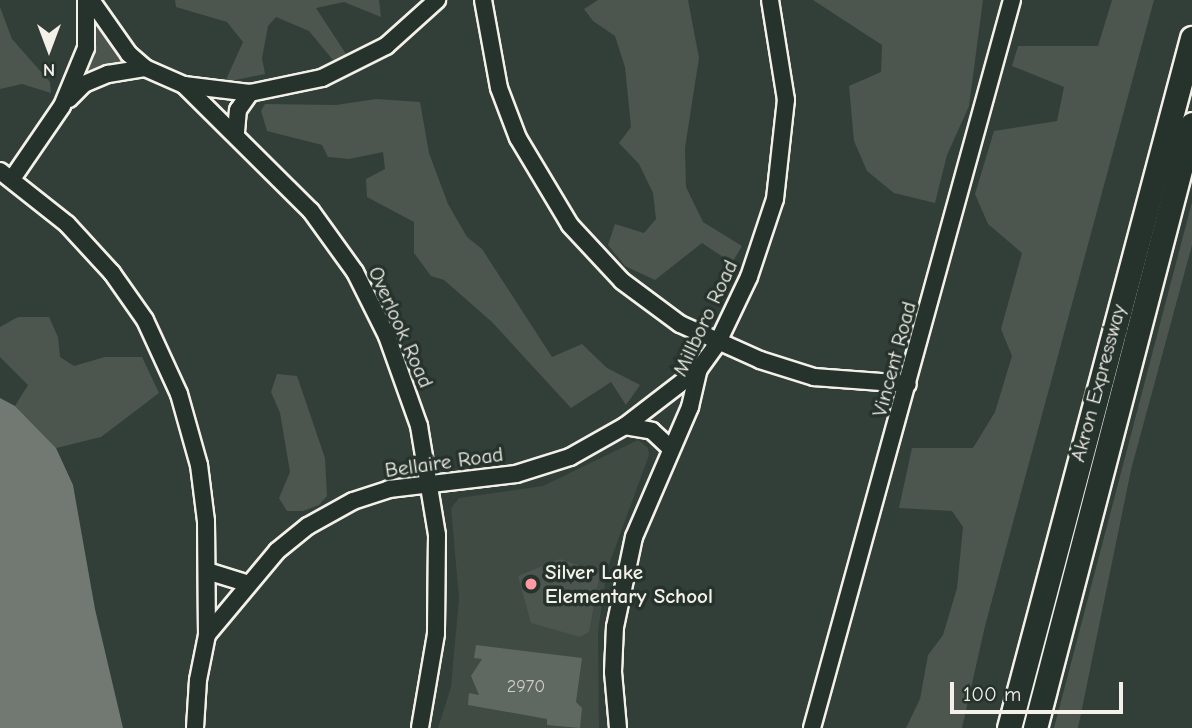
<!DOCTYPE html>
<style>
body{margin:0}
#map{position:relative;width:1192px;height:728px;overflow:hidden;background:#323e38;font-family:"Comic Neue",sans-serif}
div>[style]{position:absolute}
.built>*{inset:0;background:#404b44}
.green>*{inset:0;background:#4c564f}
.water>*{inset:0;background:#727972}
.building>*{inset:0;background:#5f6861}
.roads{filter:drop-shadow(2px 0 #f4f1e8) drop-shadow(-2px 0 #f4f1e8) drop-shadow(0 2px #f4f1e8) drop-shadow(0 -2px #f4f1e8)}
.minor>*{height:16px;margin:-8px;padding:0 8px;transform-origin:8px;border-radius:8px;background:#26332d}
.highway>*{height:23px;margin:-11.5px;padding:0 11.5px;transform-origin:11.5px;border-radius:11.5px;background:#26332d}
.dots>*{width:19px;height:19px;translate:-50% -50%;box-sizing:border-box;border:4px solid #26332d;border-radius:50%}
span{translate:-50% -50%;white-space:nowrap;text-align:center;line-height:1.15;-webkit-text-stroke:7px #26332d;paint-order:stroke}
.number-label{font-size:18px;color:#cfcfc6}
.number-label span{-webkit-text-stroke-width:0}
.street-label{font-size:21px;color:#f4f1e8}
.poi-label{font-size:21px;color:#f4f1e8;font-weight:700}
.left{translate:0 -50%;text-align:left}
.north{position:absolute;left:14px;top:14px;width:70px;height:70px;-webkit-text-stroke:5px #26332d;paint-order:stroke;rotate:180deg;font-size:19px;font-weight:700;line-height:28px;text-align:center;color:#f4f1e8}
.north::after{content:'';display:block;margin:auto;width:24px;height:32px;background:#f4f1e8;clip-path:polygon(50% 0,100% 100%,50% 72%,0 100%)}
.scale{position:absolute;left:950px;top:682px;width:173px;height:32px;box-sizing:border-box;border:4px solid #f4f1e8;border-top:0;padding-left:9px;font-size:21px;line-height:24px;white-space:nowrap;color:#f4f1e8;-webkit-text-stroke:5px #26332d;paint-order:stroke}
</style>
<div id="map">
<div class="built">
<i style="clip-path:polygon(638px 440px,648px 448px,649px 455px,607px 570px,598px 631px,599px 728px,438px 728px,451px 687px,459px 598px,451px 508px,459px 498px,543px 486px)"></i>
</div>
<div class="green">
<i style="clip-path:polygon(175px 0,379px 0,381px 17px,344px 2px,316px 8px,346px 54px,333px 60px,309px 31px,276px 17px,268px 26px,262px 58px,265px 74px,225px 82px,243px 42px,227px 22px,176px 7px)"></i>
<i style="clip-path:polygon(598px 0,688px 0,699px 58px,685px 148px,686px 187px,703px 222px,742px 246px,732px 263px,702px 243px,655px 280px,625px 266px,608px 245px,615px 224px,644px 233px,656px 219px,653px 193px,639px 164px,619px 143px,631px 127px,625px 67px,615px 36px,593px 21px,584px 9px)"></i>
<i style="clip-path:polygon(813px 0,983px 0,969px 106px,947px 155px,935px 203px,894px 193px,867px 171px,854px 141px,849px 86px,881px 72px,882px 45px)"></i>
<i style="clip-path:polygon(1112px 0,1154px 0,985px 626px,962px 728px,906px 728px,920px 699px,928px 655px,943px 635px,957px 588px,963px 527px,952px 511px,899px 508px,912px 448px,973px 448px,995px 412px,1012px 356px,1001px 329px,1022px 253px,988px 224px,975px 194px,994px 131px,1057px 121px,1064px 87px,1012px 66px,1018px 46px,1098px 46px)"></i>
<i style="clip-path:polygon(0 7px,12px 39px,50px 82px,51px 93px,22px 84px,0 89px)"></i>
<i style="clip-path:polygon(96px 26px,125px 62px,90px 74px,86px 69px)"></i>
<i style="clip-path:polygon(376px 99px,420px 102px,429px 153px,448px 204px,467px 237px,482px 249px,552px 357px,582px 344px,607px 368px,640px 385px,626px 405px,611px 382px,571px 408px,492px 322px,444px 280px,431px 276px,414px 253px,414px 222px,367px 197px,366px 179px,385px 169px,383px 152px,349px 159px,328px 157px,322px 145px,267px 131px,261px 111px,265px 104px,336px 105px)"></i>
<i style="clip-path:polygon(1192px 202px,1192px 245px,1131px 470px,1078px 728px,1054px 728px)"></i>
<i style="clip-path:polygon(18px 317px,49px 317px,58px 337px,60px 357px,74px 366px,105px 357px,142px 357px,159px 393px,101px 437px,56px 448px,15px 406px,28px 385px,0 357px,0 327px)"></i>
<i style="clip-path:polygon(277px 374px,297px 376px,325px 458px,327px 496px,319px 505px,303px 511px,287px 511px,279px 498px,290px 472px,280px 413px,271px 392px)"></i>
<i style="clip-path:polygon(560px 559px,600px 573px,589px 632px,580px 637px,531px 623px,518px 576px)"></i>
</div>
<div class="water">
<i style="clip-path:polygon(0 398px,15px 406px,56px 448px,73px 485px,95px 609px,123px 728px,0 728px)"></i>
</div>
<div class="building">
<i style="clip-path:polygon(476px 645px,582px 658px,576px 702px,582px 708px,580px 728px,547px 725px,547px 719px,468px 705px,469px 693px,479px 695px,471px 676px,482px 659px,474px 658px)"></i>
</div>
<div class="roads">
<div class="minor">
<i style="left:91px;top:0;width:66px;rotate:54.9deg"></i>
<i style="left:129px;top:54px;width:21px;rotate:41deg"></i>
<i style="left:145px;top:68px;width:43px;rotate:23.6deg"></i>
<i style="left:184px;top:85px;width:179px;rotate:44.8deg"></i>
<i style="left:311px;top:211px;width:75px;rotate:54.2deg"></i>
<i style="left:355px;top:272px;width:72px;rotate:63.4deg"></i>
<i style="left:387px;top:336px;width:96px;rotate:70.4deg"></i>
<i style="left:419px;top:426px;width:110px;rotate:80.6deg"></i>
<i style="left:437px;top:535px;width:99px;rotate:90.6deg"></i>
<i style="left:436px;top:634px;width:95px;rotate:99.7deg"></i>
<i style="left:483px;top:0;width:89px;rotate:79.7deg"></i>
<i style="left:499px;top:88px;width:53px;rotate:69.2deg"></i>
<i style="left:518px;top:138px;width:101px;rotate:59.1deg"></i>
<i style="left:570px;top:225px;width:76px;rotate:47.1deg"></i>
<i style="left:622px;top:281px;width:72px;rotate:36.6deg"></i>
<i style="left:680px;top:324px;width:88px;rotate:24.2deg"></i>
<i style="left:760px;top:360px;width:57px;rotate:17.5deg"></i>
<i style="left:814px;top:377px;width:94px;rotate:4.3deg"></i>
<i style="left:184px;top:85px;width:66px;rotate:6.9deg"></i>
<i style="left:250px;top:93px;width:74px;rotate:-11.8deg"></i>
<i style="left:322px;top:78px;width:72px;rotate:-26.6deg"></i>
<i style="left:386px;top:46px;width:69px;rotate:-42deg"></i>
<i style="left:69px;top:99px;width:21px;rotate:-45deg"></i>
<i style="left:84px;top:84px;width:26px;rotate:-23deg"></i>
<i style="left:108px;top:74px;width:37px;rotate:-9deg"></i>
<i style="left:236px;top:132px;width:22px;rotate:-85deg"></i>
<i style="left:238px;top:110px;width:21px;rotate:-55deg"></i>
<i style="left:0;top:171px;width:85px;rotate:38.3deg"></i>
<i style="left:67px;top:224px;width:67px;rotate:47.4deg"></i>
<i style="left:112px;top:273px;width:57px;rotate:54.9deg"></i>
<i style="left:145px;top:320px;width:81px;rotate:65.3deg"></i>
<i style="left:179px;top:394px;width:74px;rotate:74.3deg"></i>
<i style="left:199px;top:465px;width:56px;rotate:82.9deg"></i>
<i style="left:206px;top:521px;width:114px;rotate:89.5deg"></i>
<i style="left:207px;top:635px;width:46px;rotate:101.3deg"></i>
<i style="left:198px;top:680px;width:48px;rotate:93.6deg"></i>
<i style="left:12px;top:179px;width:88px;rotate:-55.6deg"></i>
<i style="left:62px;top:106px;width:63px;rotate:-67.5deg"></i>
<i style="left:86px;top:48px;width:48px;rotate:-90deg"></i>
<i style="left:625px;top:426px;width:93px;rotate:-37.6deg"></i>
<i style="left:207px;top:571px;width:41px;rotate:17.1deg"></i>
<i style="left:207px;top:635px;width:109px;rotate:-50.2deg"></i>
<i style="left:277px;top:551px;width:40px;rotate:-39deg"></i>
<i style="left:308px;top:526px;width:51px;rotate:-29.1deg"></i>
<i style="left:353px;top:501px;width:38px;rotate:-18deg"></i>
<i style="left:389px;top:489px;width:128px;rotate:-6.7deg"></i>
<i style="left:516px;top:474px;width:57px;rotate:-17.5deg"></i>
<i style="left:570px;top:457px;width:63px;rotate:-29.4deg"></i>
<i style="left:625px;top:426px;width:27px;rotate:10deg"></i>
<i style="left:652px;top:431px;width:23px;rotate:43deg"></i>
<i style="left:618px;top:728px;width:56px;rotate:-95.1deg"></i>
<i style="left:613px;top:672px;width:45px;rotate:-87.5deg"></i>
<i style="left:615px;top:627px;width:92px;rotate:-78.1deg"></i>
<i style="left:634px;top:537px;width:142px;rotate:-66.7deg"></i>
<i style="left:690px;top:407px;width:39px;rotate:-77deg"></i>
<i style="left:699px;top:369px;width:31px;rotate:-54deg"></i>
<i style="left:717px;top:344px;width:74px;rotate:-64.5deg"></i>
<i style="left:749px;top:277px;width:82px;rotate:-71.6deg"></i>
<i style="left:775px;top:199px;width:100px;rotate:-83.7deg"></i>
<i style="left:786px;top:100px;width:101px;rotate:-99.1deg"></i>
<i style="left:812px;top:728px;width:755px;rotate:-74.64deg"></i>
</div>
<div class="highway">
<i style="left:1009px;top:728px;width:714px;rotate:-75.15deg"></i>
<i style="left:1035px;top:728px;width:624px;rotate:-75.43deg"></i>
</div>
</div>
<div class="dots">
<i style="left:531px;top:584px;background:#ff9aa2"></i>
</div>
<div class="number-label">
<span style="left:526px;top:687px">2970</span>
</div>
<div class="street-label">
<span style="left:705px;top:318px;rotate:-65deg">Millboro Road</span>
<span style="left:401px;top:327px;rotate:66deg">Overlook Road</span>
<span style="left:894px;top:359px;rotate:-75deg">Vincent Road</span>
<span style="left:1098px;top:383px;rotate:-75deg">Akron Expressway</span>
<span style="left:444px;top:462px;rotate:-8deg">Bellaire Road</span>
</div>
<div class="poi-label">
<span class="left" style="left:545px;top:584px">Silver Lake<br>Elementary School</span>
</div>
<div class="north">N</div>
<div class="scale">100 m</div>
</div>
